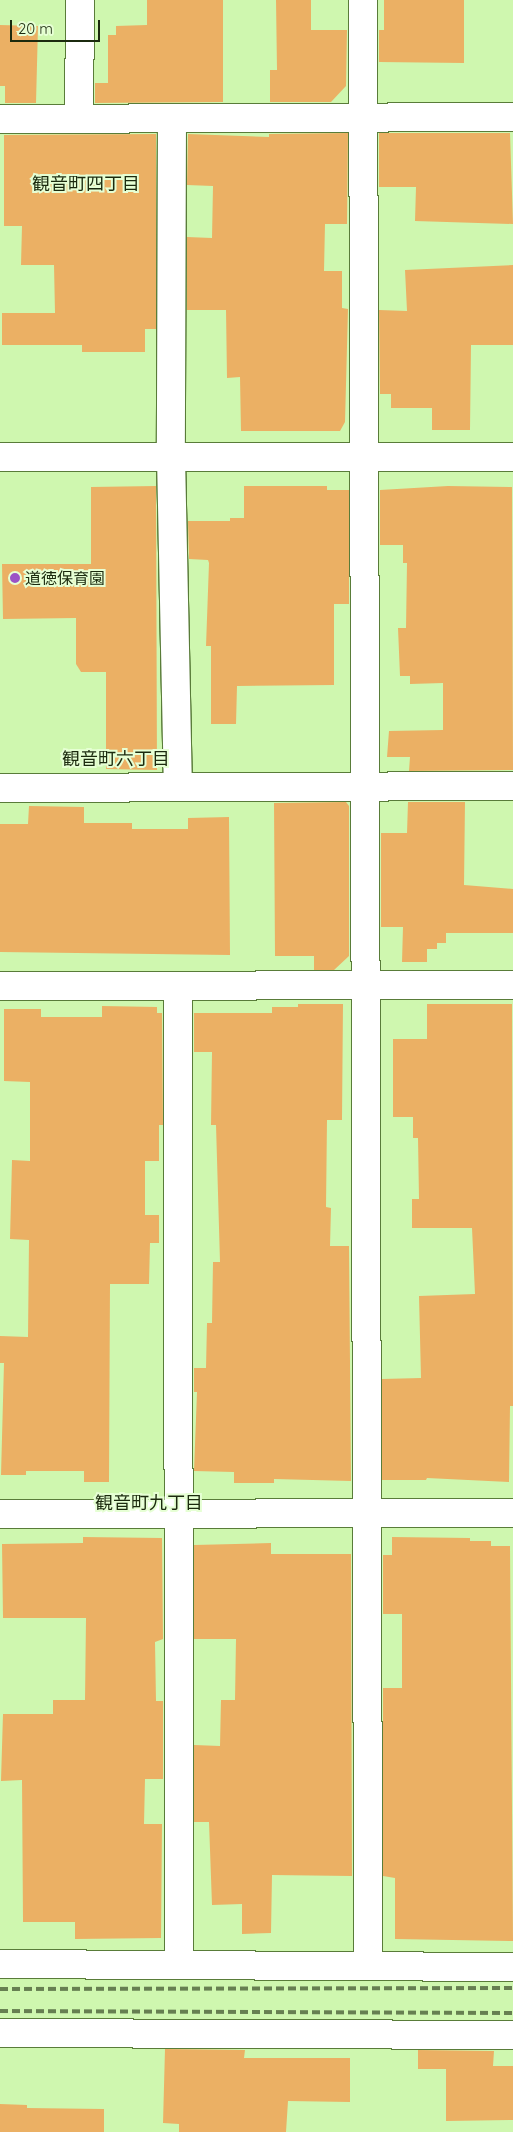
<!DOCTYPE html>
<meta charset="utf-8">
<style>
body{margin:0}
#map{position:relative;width:513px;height:2132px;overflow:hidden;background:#cff7af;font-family:Quicksand,"Noto Sans JP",sans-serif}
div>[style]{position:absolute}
.building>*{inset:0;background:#ebb064}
.roads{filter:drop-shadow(1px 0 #597c39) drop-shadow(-1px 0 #597c39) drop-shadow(0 1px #597c39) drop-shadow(0 -1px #597c39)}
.street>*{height:28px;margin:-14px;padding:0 14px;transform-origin:14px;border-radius:14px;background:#fff}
.secondary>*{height:28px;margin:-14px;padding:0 14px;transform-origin:14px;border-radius:14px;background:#fff}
.rail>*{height:4px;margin-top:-2px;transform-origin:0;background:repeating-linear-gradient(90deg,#667f51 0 8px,transparent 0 12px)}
.dots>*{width:14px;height:14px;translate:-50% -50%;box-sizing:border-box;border:2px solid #e6ffd4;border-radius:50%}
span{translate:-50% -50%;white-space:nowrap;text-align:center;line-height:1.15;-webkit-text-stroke:4px #e6ffd4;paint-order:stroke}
.poi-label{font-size:16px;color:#1b2a0e}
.left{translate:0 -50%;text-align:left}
.neighbourhood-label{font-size:18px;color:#1b2a0e}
.scale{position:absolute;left:10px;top:20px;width:90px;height:22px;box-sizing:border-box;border:2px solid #1b2a0e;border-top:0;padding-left:6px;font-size:15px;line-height:18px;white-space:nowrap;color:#1b2a0e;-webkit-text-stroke:4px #e6ffd4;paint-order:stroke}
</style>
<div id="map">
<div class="building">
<i style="clip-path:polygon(147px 0,223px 0,223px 102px,95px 103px,95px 83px,108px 83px,108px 35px,116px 35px,116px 26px,147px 25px)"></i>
<i style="clip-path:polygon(276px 0,311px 0,311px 30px,347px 30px,346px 86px,331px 102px,270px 102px,270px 70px,277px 70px)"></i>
<i style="clip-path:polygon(384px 0,464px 0,464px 63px,379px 62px,379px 30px,384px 30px)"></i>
<i style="clip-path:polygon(0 25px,38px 26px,36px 103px,5px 103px,5px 86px,0 86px)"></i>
<i style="clip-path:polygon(348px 133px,347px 224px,325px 224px,324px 271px,342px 271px,342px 308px,348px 309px,345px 422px,340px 431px,241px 431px,240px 377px,227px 378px,226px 310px,187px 310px,187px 237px,212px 238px,213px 186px,187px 185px,188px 134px,269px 137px,269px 134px)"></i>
<i style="clip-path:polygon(379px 133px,510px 133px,513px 224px,415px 221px,416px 187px,379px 187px)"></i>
<i style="clip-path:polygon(156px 134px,156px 329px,145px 329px,145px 352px,82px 352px,82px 345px,2px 345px,2px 313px,55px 313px,54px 265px,21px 265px,22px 226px,4px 226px,4px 135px)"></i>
<i style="clip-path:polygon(513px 265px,513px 345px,471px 345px,470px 430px,432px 430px,432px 408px,391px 408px,391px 394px,380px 394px,379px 310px,407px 311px,405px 270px)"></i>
<i style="clip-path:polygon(156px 486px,157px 770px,106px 769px,106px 672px,81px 672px,76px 664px,76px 618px,3px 619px,2px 564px,91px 564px,91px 487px)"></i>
<i style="clip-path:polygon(244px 486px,327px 486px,327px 490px,349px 490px,349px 604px,334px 604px,334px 685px,237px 686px,236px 724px,211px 724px,211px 646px,206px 646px,209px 563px,208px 560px,189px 559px,188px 521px,230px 521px,230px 518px,244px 518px)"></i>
<i style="clip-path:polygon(448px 486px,512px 487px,513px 770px,409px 771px,410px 757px,387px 757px,389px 731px,443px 730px,443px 683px,410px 684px,410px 676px,400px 676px,398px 628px,406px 628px,407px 563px,403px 563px,403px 545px,380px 545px,380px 490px)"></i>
<i style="clip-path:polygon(346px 802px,349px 806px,349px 956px,334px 970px,314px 970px,314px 956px,275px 956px,274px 803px)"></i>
<i style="clip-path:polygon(408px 802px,465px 802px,464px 885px,513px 889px,513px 933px,446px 933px,446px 943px,437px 943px,437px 949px,427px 949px,427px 962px,402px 962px,403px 927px,381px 927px,381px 833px,407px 833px)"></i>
<i style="clip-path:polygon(29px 806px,84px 807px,84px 823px,132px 823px,132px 829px,188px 829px,188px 818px,229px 817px,230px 955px,0 952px,0 824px,28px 824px)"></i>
<i style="clip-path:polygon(298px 1004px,343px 1004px,342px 1120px,327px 1120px,326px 1207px,331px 1208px,330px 1246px,349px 1246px,351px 1481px,274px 1479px,274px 1483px,234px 1483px,234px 1472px,194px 1471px,197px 1392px,194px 1392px,194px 1368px,206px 1368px,207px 1323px,212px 1323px,213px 1262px,220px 1262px,216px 1125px,211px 1125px,212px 1052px,194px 1052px,194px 1013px,272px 1013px,272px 1007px,298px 1007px)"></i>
<i style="clip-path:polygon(427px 1004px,512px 1004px,513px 1406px,510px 1406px,509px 1482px,427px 1478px,426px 1480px,382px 1480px,382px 1379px,421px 1378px,419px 1296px,475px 1294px,472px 1228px,412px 1228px,412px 1199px,419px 1199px,418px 1138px,413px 1138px,413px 1117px,393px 1117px,393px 1039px,427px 1039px)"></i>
<i style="clip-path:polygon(102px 1006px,157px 1007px,157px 1013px,162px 1013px,163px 1125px,159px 1125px,159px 1161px,145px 1161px,145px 1215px,159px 1215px,159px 1243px,150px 1243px,149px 1284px,110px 1284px,109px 1482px,84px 1482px,84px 1471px,26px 1471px,26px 1475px,1px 1475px,4px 1363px,0 1363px,0 1336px,28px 1337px,29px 1240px,10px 1239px,12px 1160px,30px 1161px,30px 1082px,4px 1081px,4px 1009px,41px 1009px,41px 1017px,102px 1017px)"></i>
<i style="clip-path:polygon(83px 1537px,162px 1538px,163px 1639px,155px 1642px,156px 1701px,163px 1701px,163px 1779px,145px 1779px,144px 1824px,162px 1824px,161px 1938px,75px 1939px,75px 1922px,23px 1922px,22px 1780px,1px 1781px,3px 1714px,53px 1714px,53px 1700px,85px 1700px,86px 1618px,3px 1618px,2px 1544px,83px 1543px)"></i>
<i style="clip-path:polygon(392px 1537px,470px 1538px,470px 1541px,491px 1541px,491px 1546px,510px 1546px,513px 1941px,395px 1939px,395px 1878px,383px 1876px,383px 1688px,402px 1688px,402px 1614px,383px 1614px,383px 1555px,392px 1555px)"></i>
<i style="clip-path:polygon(271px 1543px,271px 1554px,351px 1554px,352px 1876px,272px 1875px,271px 1933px,242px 1934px,242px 1904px,212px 1905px,209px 1822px,194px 1822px,194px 1745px,220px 1746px,221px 1700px,235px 1700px,236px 1639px,194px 1639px,194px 1545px)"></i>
<i style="clip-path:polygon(165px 2049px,245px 2050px,244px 2058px,350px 2058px,350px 2102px,288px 2101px,286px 2132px,179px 2132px,179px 2124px,163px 2123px)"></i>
<i style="clip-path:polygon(418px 2050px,494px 2051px,493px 2066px,513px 2066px,513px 2120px,446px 2121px,446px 2069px,418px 2069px)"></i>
<i style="clip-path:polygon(0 2104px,27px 2105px,27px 2108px,104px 2109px,104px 2132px,0 2132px)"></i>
</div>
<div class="roads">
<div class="street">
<i style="left:363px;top:0;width:1966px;rotate:89.85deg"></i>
<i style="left:79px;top:118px;width:118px;rotate:-89.5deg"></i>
<i style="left:172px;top:118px;width:339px;rotate:90.2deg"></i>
<i style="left:171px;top:457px;width:330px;rotate:88.8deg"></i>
<i style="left:0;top:119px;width:513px;rotate:-0.22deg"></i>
<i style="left:0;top:788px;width:513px;rotate:-0.22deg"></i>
<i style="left:0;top:986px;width:513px;rotate:-0.11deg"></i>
<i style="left:178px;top:986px;width:979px;rotate:89.94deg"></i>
<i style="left:0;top:1514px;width:513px;rotate:-0.11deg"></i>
<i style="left:0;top:1964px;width:513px;rotate:0.34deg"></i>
<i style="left:0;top:2033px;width:513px;rotate:0.22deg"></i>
</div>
<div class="secondary">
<i style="left:0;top:457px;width:513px"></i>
</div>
</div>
<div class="rail">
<i style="left:0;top:1989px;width:513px;rotate:-0.11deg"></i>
<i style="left:0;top:2011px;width:513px;rotate:0.22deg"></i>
</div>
<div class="dots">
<i style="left:15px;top:578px;background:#9b52c5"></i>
</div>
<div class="poi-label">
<span class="left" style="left:25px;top:578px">道徳保育園</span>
</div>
<div class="neighbourhood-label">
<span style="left:86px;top:184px">観音町四丁目</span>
<span style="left:116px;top:759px">観音町六丁目</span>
<span style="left:149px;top:1503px">観音町九丁目</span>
</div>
<div class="scale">20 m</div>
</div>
